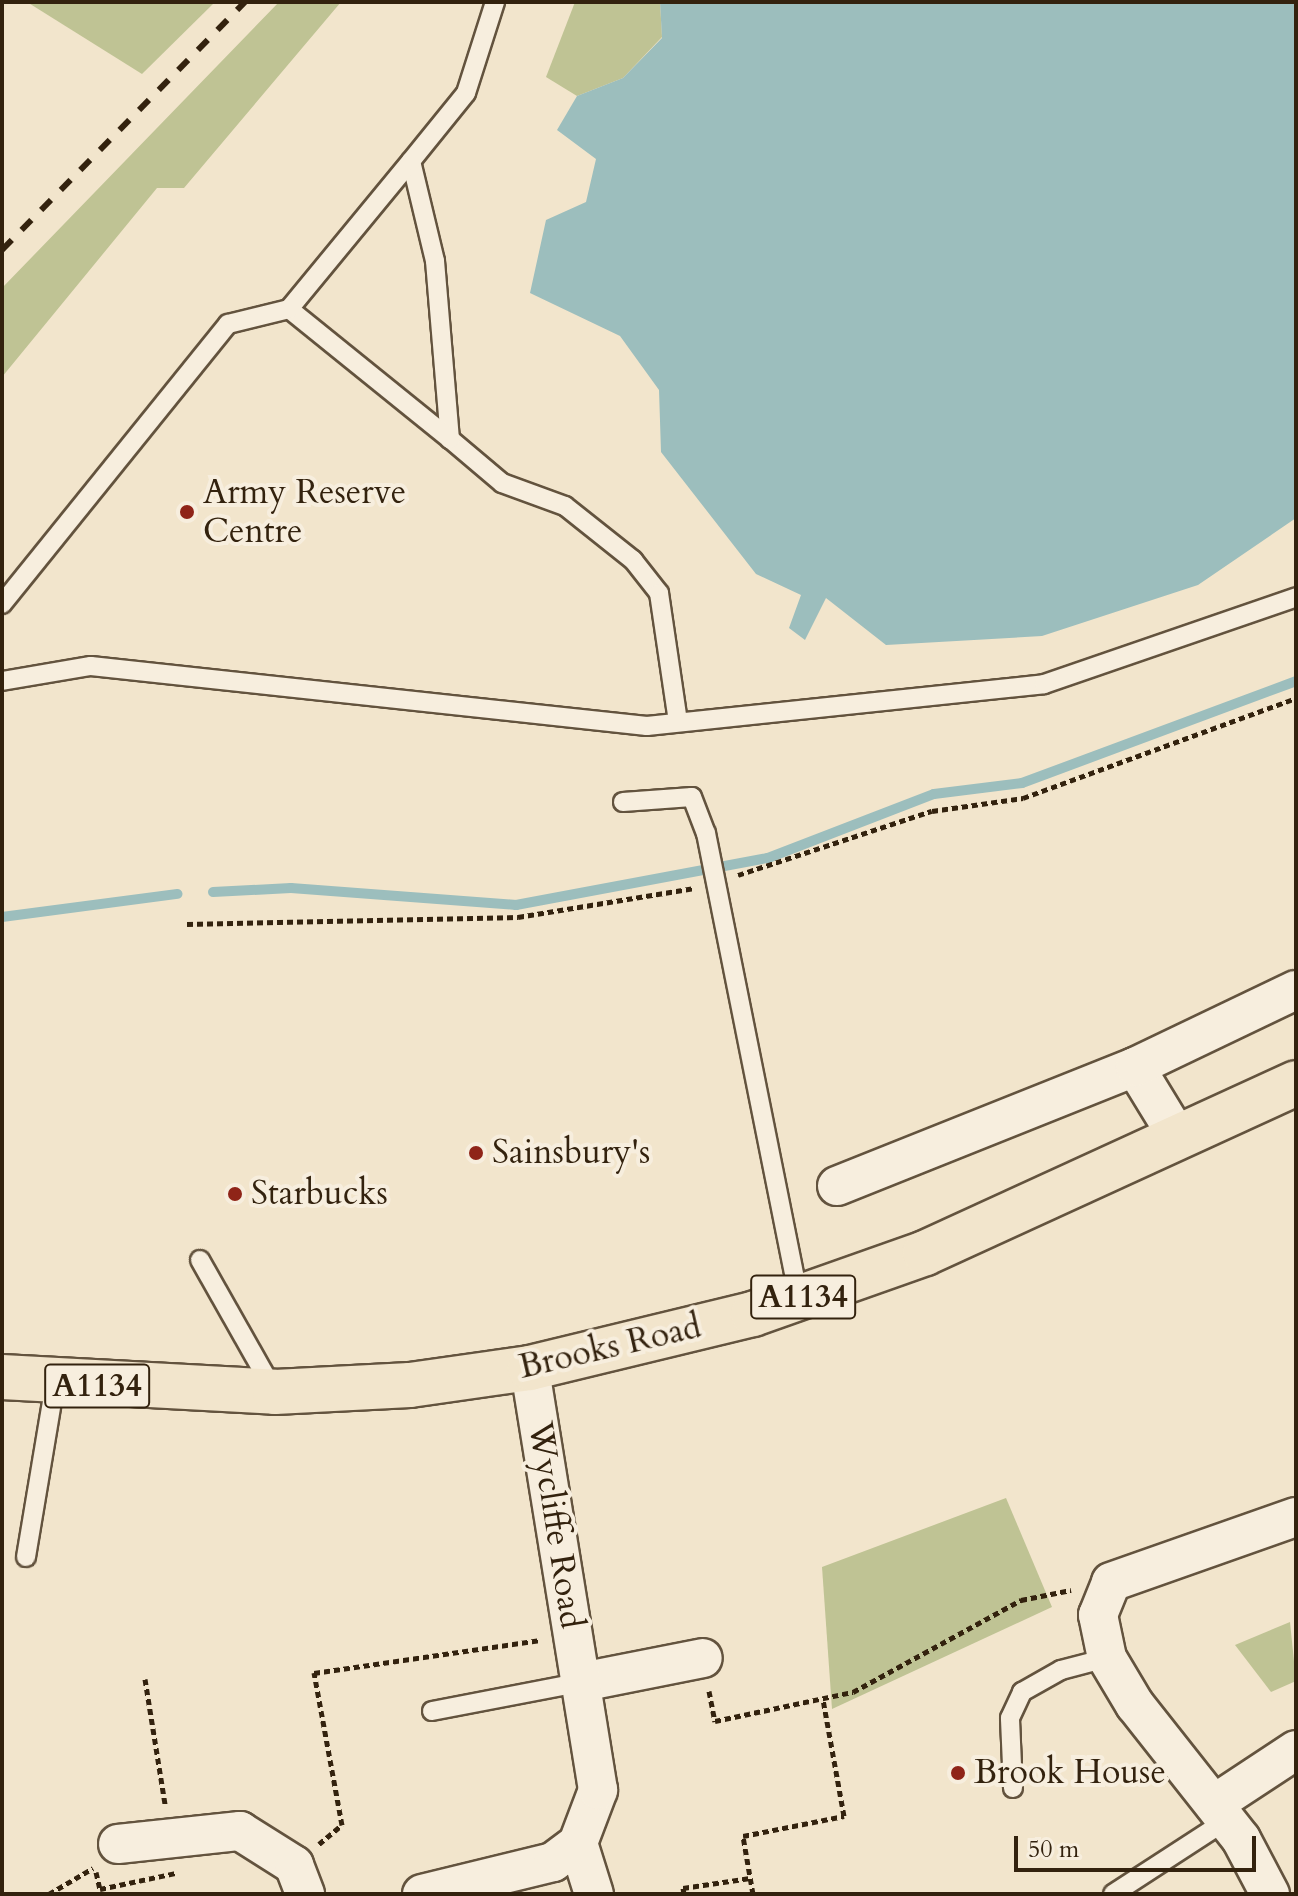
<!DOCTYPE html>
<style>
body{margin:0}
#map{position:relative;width:1298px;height:1896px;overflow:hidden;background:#f2e5cc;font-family:Cardo,serif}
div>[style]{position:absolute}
.green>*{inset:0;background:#bfc394}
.water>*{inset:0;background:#9cbebd}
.stream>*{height:10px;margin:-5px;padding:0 5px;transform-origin:5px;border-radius:5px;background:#9cbebd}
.path>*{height:5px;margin-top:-2.5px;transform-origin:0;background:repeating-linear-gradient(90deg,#33220e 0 6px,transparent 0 10px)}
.roads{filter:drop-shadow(2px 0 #63533e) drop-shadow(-2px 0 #63533e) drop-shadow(0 2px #63533e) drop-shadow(0 -2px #63533e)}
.lane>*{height:18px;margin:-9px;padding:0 9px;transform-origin:9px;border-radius:9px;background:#f7eede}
.street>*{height:38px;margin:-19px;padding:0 19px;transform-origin:19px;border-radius:19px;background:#f7eede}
.primary>*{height:44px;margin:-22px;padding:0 22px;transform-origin:22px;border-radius:22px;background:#f2e5cc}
.rail>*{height:6px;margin-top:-3px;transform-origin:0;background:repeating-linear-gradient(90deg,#33220e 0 14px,transparent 0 28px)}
.dots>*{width:22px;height:22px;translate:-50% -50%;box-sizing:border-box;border:4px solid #f7eede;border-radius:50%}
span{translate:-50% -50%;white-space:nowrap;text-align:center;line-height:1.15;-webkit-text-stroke:8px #f7eede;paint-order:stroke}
.shield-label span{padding:2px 6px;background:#f7eede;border:2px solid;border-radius:6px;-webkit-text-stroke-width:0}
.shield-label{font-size:32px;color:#33220e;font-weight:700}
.poi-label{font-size:34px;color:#33220e}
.left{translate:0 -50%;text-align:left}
.street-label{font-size:34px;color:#33220e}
.frame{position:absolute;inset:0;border:4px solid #33220e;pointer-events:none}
.scale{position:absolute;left:1014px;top:1836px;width:242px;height:36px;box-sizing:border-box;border:4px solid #33220e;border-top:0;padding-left:10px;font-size:24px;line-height:28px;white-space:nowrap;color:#33220e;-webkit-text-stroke:6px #f7eede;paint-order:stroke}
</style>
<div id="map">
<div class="green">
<i style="clip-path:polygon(27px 2px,215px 2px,142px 74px)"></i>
<i style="clip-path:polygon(279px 2px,341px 2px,184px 188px,157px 188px,2px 377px,2px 288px)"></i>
<i style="clip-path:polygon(575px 2px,660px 2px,662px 37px,623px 78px,577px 96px,546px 77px)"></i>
<i style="clip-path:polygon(1006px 1498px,1052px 1607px,832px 1709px,822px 1567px)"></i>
<i style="clip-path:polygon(1290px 1622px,1296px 1681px,1271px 1692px,1235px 1645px)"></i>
</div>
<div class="water">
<i style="clip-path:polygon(660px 2px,1296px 2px,1296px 518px,1198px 585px,1042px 636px,886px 645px,826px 598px,805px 640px,789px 628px,801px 595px,756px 574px,661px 452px,659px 390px,620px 336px,530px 293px,546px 220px,586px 202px,596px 159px,557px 130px,577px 96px,623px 78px,662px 38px)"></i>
</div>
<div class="stream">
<i style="left:213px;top:892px;width:78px;rotate:-2.9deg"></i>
<i style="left:291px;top:888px;width:226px;rotate:4.3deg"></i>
<i style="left:516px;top:905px;width:256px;rotate:-10.6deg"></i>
<i style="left:768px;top:858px;width:178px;rotate:-21.1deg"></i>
<i style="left:934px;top:794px;width:89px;rotate:-7.1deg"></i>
<i style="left:1022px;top:783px;width:292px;rotate:-20.4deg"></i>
<i style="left:2px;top:917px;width:177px;rotate:-7.5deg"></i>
</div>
<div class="path">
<i style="left:738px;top:875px;width:204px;rotate:-18.3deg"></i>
<i style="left:932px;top:811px;width:92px;rotate:-8.1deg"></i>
<i style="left:1023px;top:798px;width:291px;rotate:-20.1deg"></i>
<i style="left:187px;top:924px;width:331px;rotate:-1.2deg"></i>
<i style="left:518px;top:917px;width:179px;rotate:-9.3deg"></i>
<i style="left:145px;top:1679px;width:127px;rotate:80.9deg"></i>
<i style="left:709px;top:1691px;width:31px;rotate:79deg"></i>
<i style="left:715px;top:1721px;width:141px;rotate:-11.9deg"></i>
<i style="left:853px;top:1692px;width:192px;rotate:-28.7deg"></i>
<i style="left:1021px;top:1600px;width:51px;rotate:-11.3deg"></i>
<i style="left:319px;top:1844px;width:30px;rotate:-40deg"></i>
<i style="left:342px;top:1825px;width:155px;rotate:-100.4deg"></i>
<i style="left:314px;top:1673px;width:229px;rotate:-8.3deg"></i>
<i style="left:96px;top:1872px;width:17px;rotate:77deg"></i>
<i style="left:100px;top:1889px;width:78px;rotate:-11.9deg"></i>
<i style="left:49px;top:1894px;width:51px;rotate:-30.6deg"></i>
<i style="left:684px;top:1894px;width:6px;rotate:-99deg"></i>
<i style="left:683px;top:1888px;width:68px;rotate:-8.5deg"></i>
<i style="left:753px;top:1894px;width:59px;rotate:-99.8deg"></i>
<i style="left:743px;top:1836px;width:103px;rotate:-11.2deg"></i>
<i style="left:844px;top:1816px;width:119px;rotate:-100.2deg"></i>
</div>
<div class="roads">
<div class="lane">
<i style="left:411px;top:161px;width:103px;rotate:76.5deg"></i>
<i style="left:435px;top:261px;width:179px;rotate:85.2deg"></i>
<i style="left:450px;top:439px;width:68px;rotate:40.2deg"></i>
<i style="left:502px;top:483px;width:67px;rotate:20.1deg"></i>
<i style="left:565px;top:506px;width:87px;rotate:38.5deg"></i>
<i style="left:633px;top:560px;width:42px;rotate:51.8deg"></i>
<i style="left:659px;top:593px;width:130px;rotate:81.6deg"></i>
<i style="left:289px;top:309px;width:207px;rotate:38.9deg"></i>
<i style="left:2px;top:604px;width:360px;rotate:-51.1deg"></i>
<i style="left:228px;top:324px;width:63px;rotate:-13.8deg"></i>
<i style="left:289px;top:309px;width:192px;rotate:-50.5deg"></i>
<i style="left:411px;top:161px;width:87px;rotate:-51deg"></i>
<i style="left:466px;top:93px;width:96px;rotate:-72.3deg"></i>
<i style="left:2px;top:681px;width:90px;rotate:-9.6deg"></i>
<i style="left:91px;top:666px;width:559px;rotate:6.16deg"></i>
<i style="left:647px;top:726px;width:399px;rotate:-6deg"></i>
<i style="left:1044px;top:684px;width:267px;rotate:-19deg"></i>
<i style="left:623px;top:802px;width:69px;rotate:-4.1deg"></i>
<i style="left:692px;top:797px;width:39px;rotate:69deg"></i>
<i style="left:706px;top:833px;width:473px;rotate:78.7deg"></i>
<i style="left:200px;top:1260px;width:148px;rotate:60.5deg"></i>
<i style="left:26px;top:1557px;width:175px;rotate:-80.5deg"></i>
<i style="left:432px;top:1711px;width:153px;rotate:-10.9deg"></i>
<i style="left:1013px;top:1788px;width:70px;rotate:-92.5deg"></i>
<i style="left:1010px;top:1718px;width:29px;rotate:-65deg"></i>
<i style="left:1022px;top:1692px;width:45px;rotate:-29.4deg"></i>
<i style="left:1061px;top:1670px;width:48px;rotate:-14.6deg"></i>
<i style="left:1113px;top:1894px;width:136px;rotate:-33deg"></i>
</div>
<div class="street">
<i style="left:1135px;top:1067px;width:84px;rotate:58.6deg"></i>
<i style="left:837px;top:1186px;width:321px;rotate:-21.8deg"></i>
<i style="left:1135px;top:1067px;width:178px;rotate:-25.6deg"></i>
<i style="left:582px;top:1682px;width:123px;rotate:-11.2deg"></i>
<i style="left:1214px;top:1804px;width:98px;rotate:-33.4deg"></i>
<i style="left:578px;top:1843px;width:53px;rotate:72.6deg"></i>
<i style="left:118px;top:1844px;width:123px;rotate:-6.1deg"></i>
<i style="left:240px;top:1831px;width:64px;rotate:32.2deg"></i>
<i style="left:294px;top:1865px;width:31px;rotate:69deg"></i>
<i style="left:422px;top:1894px;width:135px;rotate:-13.7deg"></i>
<i style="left:553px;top:1862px;width:31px;rotate:-37deg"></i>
<i style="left:578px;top:1843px;width:57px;rotate:-69.3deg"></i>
<i style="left:598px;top:1790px;width:427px;rotate:-99.2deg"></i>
<i style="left:1270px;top:1894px;width:62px;rotate:-117.8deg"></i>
<i style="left:1241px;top:1839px;width:171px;rotate:-128.3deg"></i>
<i style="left:1135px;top:1705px;width:55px;rotate:-120.8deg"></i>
<i style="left:1107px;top:1658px;width:44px;rotate:-101.8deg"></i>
<i style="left:1098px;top:1615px;width:35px;rotate:-68deg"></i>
<i style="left:1111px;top:1582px;width:196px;rotate:-19.4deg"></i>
</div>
<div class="primary">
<i style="left:2px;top:1377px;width:273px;rotate:3.1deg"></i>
<i style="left:275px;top:1392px;width:135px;rotate:-3deg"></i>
<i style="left:410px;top:1385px;width:121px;rotate:-8.1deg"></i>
<i style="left:530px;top:1368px;width:229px;rotate:-13.6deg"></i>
<i style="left:753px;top:1314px;width:182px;rotate:-19.5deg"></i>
<i style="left:925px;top:1253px;width:408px;rotate:-24.6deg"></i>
</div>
</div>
<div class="rail">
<i style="left:2px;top:250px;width:347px;rotate:-45.6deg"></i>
</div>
<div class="dots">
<i style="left:187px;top:512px;background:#8f2418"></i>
<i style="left:476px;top:1153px;background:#8f2418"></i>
<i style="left:235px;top:1194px;background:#8f2418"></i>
<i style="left:958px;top:1773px;background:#8f2418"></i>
</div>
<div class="shield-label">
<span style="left:803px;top:1297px">A1134</span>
<span style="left:97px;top:1386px">A1134</span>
</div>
<div class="poi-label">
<span class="left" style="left:203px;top:512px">Army Reserve<br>Centre</span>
<span class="left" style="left:492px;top:1153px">Sainsbury's</span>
<span class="left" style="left:251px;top:1194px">Starbucks</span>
<span class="left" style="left:974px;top:1773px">Brook House</span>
</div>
<div class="street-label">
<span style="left:610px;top:1347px;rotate:-13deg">Brooks Road</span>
<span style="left:556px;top:1525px;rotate:81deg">Wycliffe Road</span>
</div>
<div class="frame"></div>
<div class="scale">50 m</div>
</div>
